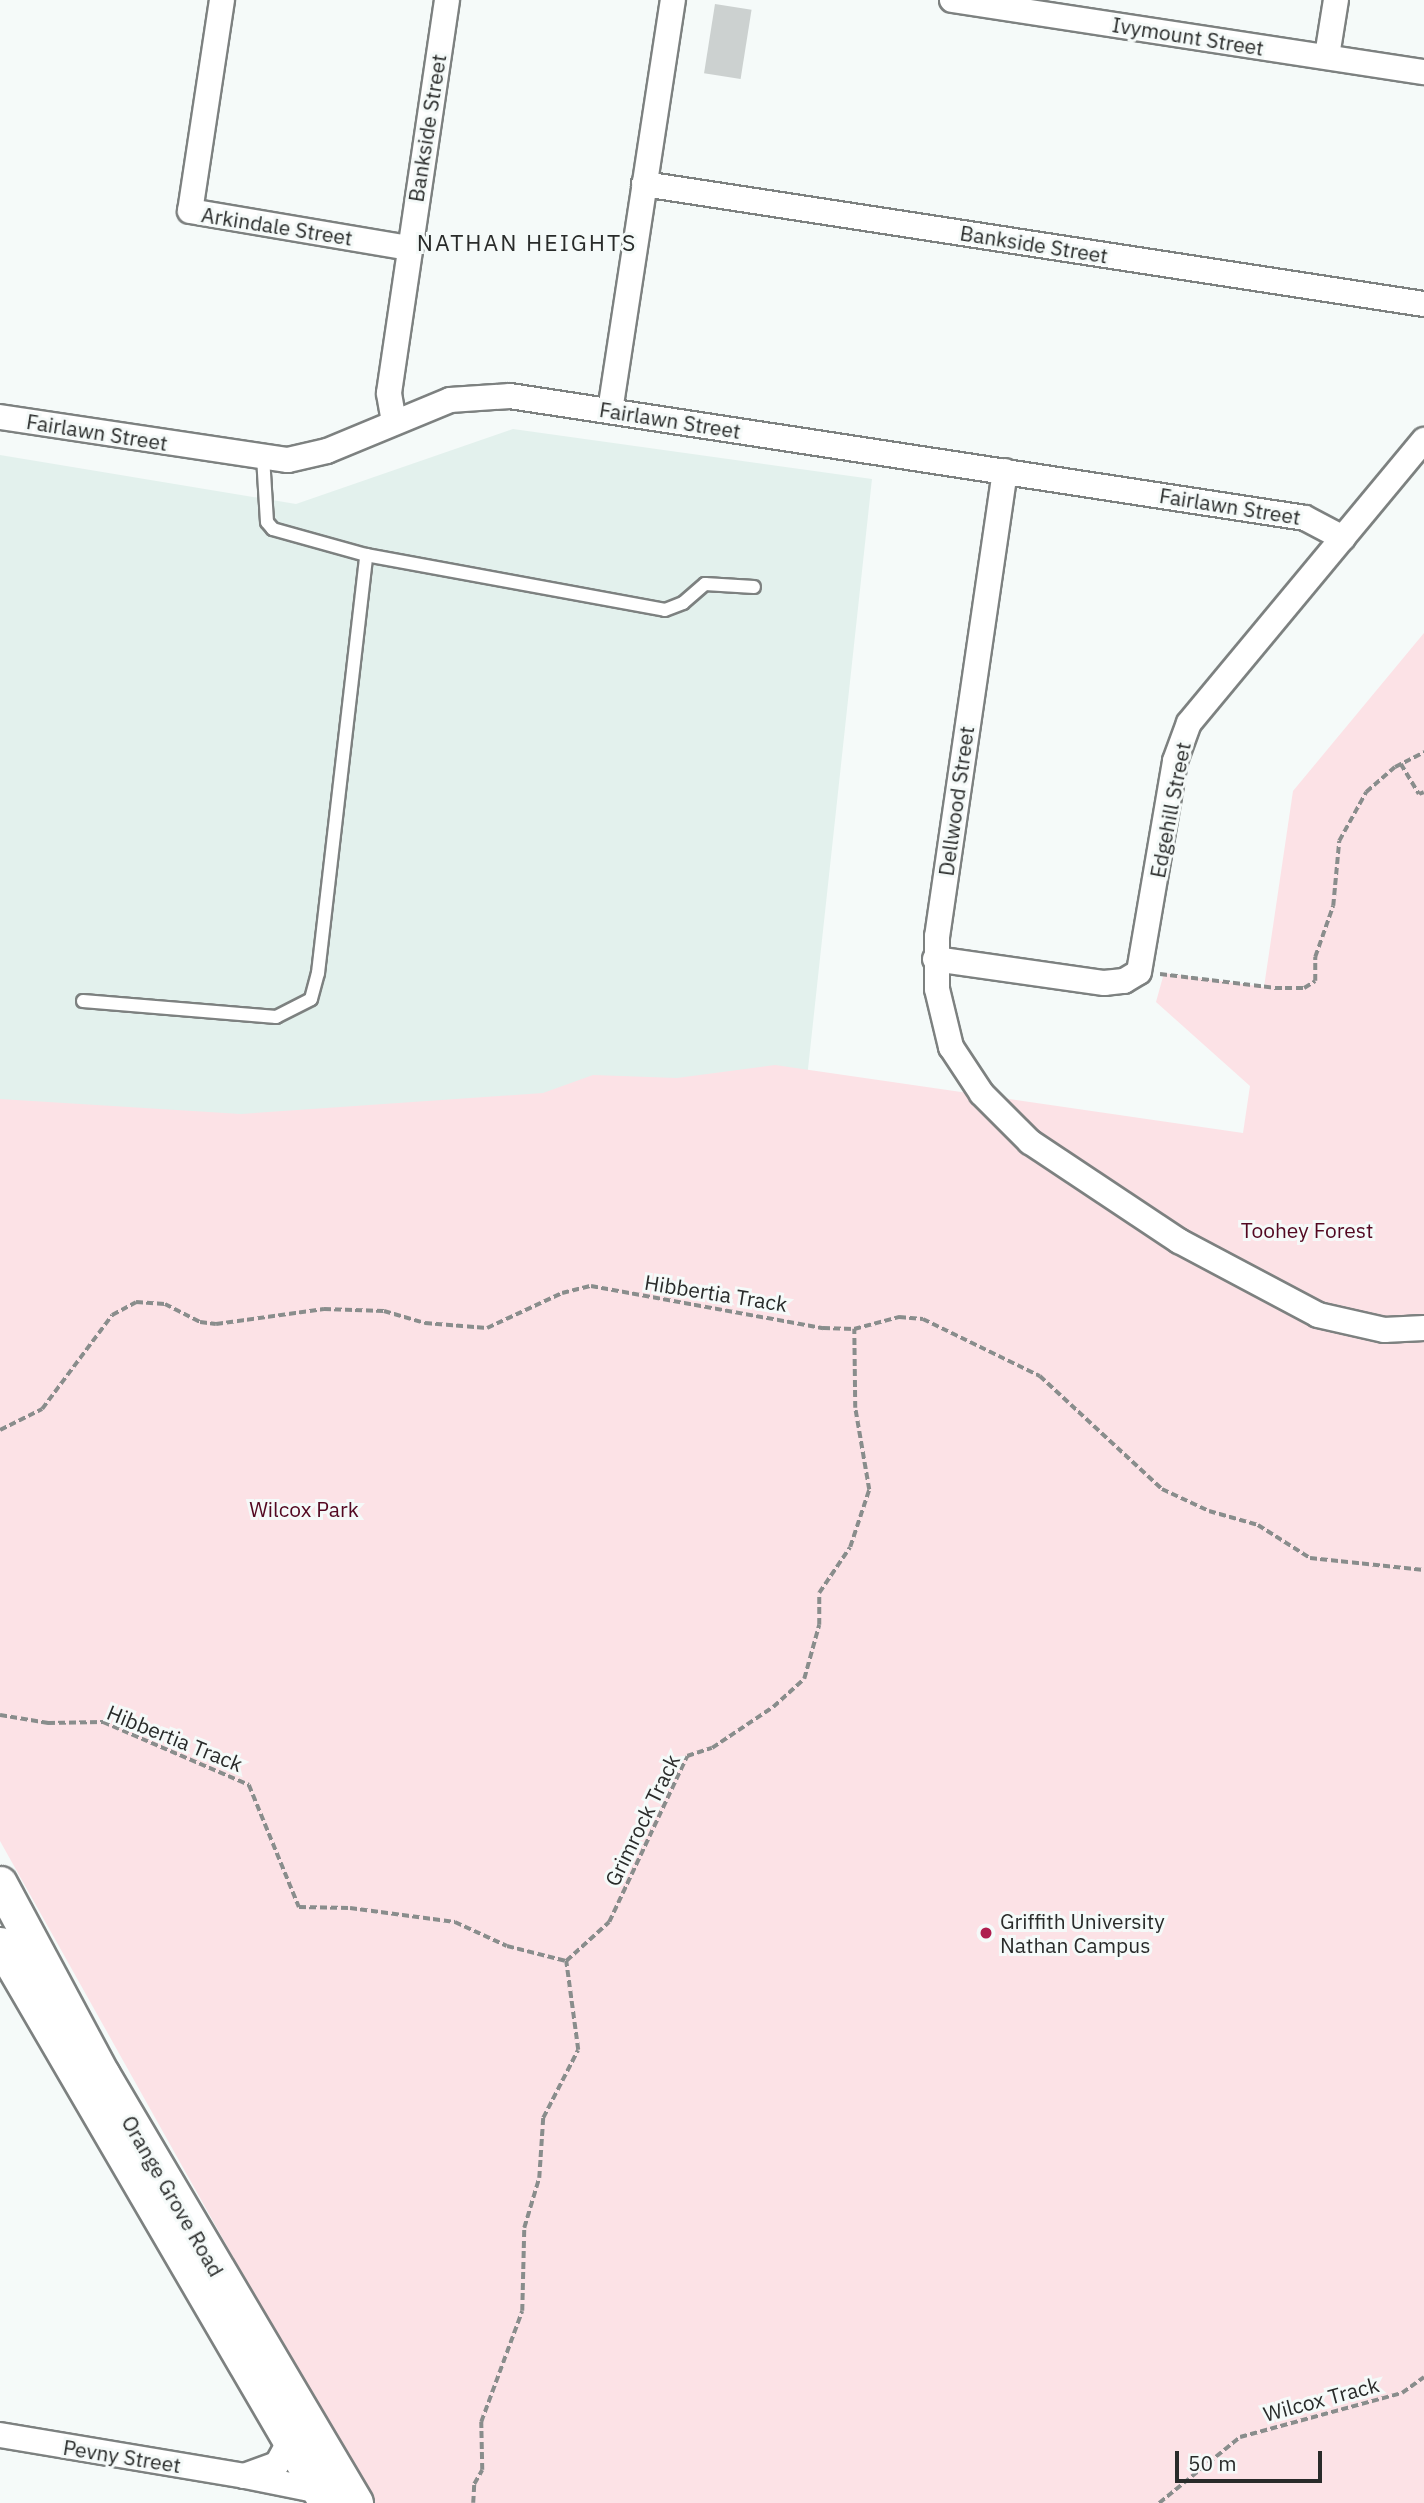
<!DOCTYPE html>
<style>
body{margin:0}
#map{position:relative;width:1424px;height:2503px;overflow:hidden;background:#f5faf9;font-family:"IBM Plex Sans",sans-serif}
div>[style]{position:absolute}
.built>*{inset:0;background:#e3f1ed}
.green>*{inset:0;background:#fce2e6}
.building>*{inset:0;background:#ccd1d0;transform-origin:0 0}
.path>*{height:3.5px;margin-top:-1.75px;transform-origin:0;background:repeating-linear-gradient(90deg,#898d8c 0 7px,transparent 0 10.5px)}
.roads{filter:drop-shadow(2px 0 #7d8180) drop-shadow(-2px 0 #7d8180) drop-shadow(0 2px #7d8180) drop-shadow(0 -2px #7d8180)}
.lane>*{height:12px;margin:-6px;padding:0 6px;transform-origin:6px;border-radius:6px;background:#fff}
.street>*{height:24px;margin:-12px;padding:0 12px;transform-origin:12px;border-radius:12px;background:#fff}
.secondary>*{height:33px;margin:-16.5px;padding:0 16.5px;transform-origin:16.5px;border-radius:16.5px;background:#fff}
.dots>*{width:19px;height:19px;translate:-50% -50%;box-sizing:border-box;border:4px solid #f5faf9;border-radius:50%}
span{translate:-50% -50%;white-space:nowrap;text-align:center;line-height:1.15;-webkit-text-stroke:6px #f5faf9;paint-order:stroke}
.street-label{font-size:21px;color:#292b2a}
.park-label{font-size:21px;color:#530821}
.poi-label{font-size:21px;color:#292b2a}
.left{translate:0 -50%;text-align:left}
.neighbourhood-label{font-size:23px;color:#292b2a;letter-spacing:2px}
.scale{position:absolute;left:1175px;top:2451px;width:147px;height:32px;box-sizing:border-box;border:4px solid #292b2a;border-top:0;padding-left:9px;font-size:21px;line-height:24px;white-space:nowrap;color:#292b2a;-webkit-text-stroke:5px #f5faf9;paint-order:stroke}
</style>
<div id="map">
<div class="built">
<i style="clip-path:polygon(513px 429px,872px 479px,808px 1069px,781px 1272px,1424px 2503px,0 1154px,0 455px,296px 504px)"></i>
</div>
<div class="green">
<i style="clip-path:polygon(1424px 633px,1424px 2503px,371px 2503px,0 1841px,0 1099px,241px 1114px,543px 1093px,593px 1075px,677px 1078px,775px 1065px,1243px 1133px,1250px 1086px,1156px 1002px,1164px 973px,1264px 987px,1293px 791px)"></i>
</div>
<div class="building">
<i style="left:715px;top:4px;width:37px;height:70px;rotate:9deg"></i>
</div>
<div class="path">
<i style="left:1401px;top:764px;width:35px;rotate:59deg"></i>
<i style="left:1419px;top:794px;width:5px;rotate:-22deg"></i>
<i style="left:1160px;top:974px;width:116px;rotate:6.9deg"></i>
<i style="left:1275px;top:988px;width:29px"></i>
<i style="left:1304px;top:988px;width:13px;rotate:-32deg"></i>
<i style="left:1315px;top:981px;width:24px;rotate:-90deg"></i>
<i style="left:1315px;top:957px;width:54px;rotate:-70.6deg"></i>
<i style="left:1333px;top:906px;width:65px;rotate:-84.7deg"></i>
<i style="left:1339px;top:841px;width:56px;rotate:-61.1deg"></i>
<i style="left:1366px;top:792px;width:38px;rotate:-41deg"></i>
<i style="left:1395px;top:767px;width:33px;rotate:-27deg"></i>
<i style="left:0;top:1430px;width:47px;rotate:-26.6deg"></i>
<i style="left:42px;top:1409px;width:117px;rotate:-53.3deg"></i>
<i style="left:112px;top:1315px;width:27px;rotate:-28deg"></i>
<i style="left:136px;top:1302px;width:29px;rotate:4deg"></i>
<i style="left:165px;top:1304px;width:39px;rotate:27deg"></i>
<i style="left:200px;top:1322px;width:16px;rotate:7deg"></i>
<i style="left:216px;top:1324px;width:109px;rotate:-7.9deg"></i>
<i style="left:324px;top:1309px;width:60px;rotate:1.9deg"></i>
<i style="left:384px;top:1311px;width:43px;rotate:16.3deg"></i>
<i style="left:425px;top:1323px;width:62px;rotate:4.6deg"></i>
<i style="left:487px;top:1328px;width:83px;rotate:-25deg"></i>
<i style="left:562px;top:1293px;width:30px;rotate:-14deg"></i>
<i style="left:591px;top:1286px;width:236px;rotate:10.3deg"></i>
<i style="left:823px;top:1328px;width:31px;rotate:2deg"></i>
<i style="left:854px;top:1329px;width:47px;rotate:-14.9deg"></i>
<i style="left:899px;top:1317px;width:24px;rotate:5deg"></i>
<i style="left:923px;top:1319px;width:130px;rotate:26deg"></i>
<i style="left:1040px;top:1376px;width:166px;rotate:42.8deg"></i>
<i style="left:1162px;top:1489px;width:52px;rotate:25.1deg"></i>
<i style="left:1209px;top:1511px;width:51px;rotate:15.9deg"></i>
<i style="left:1258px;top:1525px;width:62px;rotate:32.4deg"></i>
<i style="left:1310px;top:1558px;width:115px;rotate:6deg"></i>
<i style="left:0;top:1715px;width:49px;rotate:9.5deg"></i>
<i style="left:48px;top:1723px;width:55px;rotate:-1deg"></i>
<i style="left:103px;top:1722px;width:159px;rotate:23.3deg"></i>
<i style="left:249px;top:1785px;width:132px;rotate:67.7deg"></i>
<i style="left:299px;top:1907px;width:51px;rotate:1.1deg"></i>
<i style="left:350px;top:1908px;width:106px;rotate:7.6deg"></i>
<i style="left:455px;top:1922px;width:57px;rotate:24.8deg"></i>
<i style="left:507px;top:1946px;width:61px;rotate:14.3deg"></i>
<i style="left:566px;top:1961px;width:58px;rotate:-42.2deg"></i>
<i style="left:609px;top:1922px;width:183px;rotate:-64.8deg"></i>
<i style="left:687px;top:1756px;width:26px;rotate:-18deg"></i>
<i style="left:712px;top:1748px;width:73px;rotate:-33.9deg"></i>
<i style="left:773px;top:1707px;width:42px;rotate:-42.1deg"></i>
<i style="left:804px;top:1679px;width:56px;rotate:-74.5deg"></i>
<i style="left:819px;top:1625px;width:32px;rotate:-90deg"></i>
<i style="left:819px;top:1593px;width:55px;rotate:-56deg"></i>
<i style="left:850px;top:1547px;width:60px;rotate:-71.6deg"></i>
<i style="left:869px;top:1490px;width:83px;rotate:-99.7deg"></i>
<i style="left:855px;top:1408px;width:79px;rotate:-90.7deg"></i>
<i style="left:473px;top:2503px;width:19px;rotate:-87deg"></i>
<i style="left:474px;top:2484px;width:16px;rotate:-60deg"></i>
<i style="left:482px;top:2470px;width:48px;rotate:-91.2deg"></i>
<i style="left:481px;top:2422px;width:118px;rotate:-69.7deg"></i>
<i style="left:522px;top:2311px;width:83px;rotate:-88.6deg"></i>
<i style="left:524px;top:2228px;width:52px;rotate:-73.3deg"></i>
<i style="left:539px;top:2178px;width:60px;rotate:-86.2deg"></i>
<i style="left:543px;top:2118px;width:76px;rotate:-62.8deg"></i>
<i style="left:578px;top:2050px;width:90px;rotate:-97.7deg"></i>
<i style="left:1159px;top:2503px;width:104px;rotate:-39.2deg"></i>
<i style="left:1240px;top:2437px;width:168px;rotate:-15.2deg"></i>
<i style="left:1402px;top:2393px;width:27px;rotate:-36deg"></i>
</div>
<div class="roads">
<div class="lane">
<i style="left:366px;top:555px;width:304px;rotate:10.4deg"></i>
<i style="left:665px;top:610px;width:19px;rotate:-21deg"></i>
<i style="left:683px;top:603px;width:29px;rotate:-41deg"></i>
<i style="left:705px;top:584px;width:49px;rotate:3.5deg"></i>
<i style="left:83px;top:1001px;width:194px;rotate:4.7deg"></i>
<i style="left:276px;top:1017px;width:39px;rotate:-27deg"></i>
<i style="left:311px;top:999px;width:27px;rotate:-75deg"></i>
<i style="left:318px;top:973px;width:421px;rotate:-83.4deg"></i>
<i style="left:366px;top:555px;width:97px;rotate:-164.4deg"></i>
<i style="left:273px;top:529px;width:9px;rotate:-131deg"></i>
<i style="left:267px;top:522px;width:65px;rotate:-93.5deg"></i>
</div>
<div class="street">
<i style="left:222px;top:0;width:213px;rotate:98.6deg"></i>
<i style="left:190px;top:211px;width:222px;rotate:9.6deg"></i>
<i style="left:952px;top:0;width:477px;rotate:8.7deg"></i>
<i style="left:1327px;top:56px;width:57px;rotate:-80.9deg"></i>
<i style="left:644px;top:184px;width:789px;rotate:8.75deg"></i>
<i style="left:610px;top:411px;width:416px;rotate:-81.3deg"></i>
<i style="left:0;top:417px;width:291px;rotate:8.5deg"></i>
<i style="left:288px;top:460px;width:40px;rotate:-13deg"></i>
<i style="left:327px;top:451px;width:133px;rotate:-22.5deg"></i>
<i style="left:450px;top:400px;width:60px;rotate:-3.8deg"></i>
<i style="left:510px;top:396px;width:804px;rotate:8.72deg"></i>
<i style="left:1305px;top:518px;width:43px;rotate:27.8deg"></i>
<i style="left:394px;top:422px;width:29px;rotate:-100deg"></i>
<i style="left:389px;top:393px;width:397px;rotate:-81.6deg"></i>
<i style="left:1005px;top:471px;width:470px;rotate:98.3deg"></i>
<i style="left:937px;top:936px;width:53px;rotate:90deg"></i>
<i style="left:937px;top:989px;width:60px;rotate:76.4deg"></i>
<i style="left:951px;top:1047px;width:56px;rotate:56.6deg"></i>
<i style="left:982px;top:1094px;width:68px;rotate:45deg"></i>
<i style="left:1030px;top:1142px;width:179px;rotate:33.6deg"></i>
<i style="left:1179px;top:1241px;width:157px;rotate:28deg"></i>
<i style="left:1318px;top:1315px;width:68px;rotate:12.8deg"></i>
<i style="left:1384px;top:1330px;width:40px;rotate:-2.9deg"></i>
<i style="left:935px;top:959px;width:171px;rotate:8.1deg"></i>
<i style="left:1104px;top:983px;width:20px;rotate:-6deg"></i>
<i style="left:1124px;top:981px;width:17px;rotate:-31deg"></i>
<i style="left:1139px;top:972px;width:214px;rotate:-80.3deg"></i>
<i style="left:1175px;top:761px;width:40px;rotate:-69.8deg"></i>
<i style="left:1189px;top:723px;width:368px;rotate:-50.3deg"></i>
<i style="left:0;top:2435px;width:247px;rotate:9.5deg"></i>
<i style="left:244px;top:2476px;width:35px;rotate:-20deg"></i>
<i style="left:277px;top:2464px;width:26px;rotate:-61deg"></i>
<i style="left:245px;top:2476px;width:76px;rotate:11.3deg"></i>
</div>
<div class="secondary">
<i style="left:0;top:1883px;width:216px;rotate:61.8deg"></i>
<i style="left:102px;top:2073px;width:499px;rotate:59.4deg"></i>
<i style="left:0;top:1944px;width:647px;rotate:59.75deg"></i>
</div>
</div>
<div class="dots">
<i style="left:986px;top:1933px;background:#af1d4e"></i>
</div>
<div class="street-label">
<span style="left:1188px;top:36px;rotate:9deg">Ivymount Street</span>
<span style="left:427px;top:128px;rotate:-81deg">Bankside Street</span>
<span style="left:277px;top:226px;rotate:9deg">Arkindale Street</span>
<span style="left:1034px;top:244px;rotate:9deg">Bankside Street</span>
<span style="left:670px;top:420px;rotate:9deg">Fairlawn Street</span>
<span style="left:97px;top:432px;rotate:9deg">Fairlawn Street</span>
<span style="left:1230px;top:506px;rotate:9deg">Fairlawn Street</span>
<span style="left:956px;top:801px;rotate:-82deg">Dellwood Street</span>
<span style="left:1170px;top:810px;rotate:-79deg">Edgehill Street</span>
<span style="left:716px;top:1293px;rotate:9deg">Hibbertia Track</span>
<span style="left:175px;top:1738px;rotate:22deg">Hibbertia Track</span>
<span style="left:642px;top:1820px;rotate:-64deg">Grimrock Track</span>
<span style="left:173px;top:2196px;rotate:60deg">Orange Grove Road</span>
<span style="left:1321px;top:2399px;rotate:-15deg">Wilcox Track</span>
<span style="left:122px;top:2456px;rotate:9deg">Pevny Street</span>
</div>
<div class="park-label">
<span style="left:1307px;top:1230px">Toohey Forest</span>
<span style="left:304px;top:1509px">Wilcox Park</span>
</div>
<div class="poi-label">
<span class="left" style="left:1000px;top:1933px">Griffith University<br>Nathan Campus</span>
</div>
<div class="neighbourhood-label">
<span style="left:527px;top:242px">NATHAN HEIGHTS</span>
</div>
<div class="scale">50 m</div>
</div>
